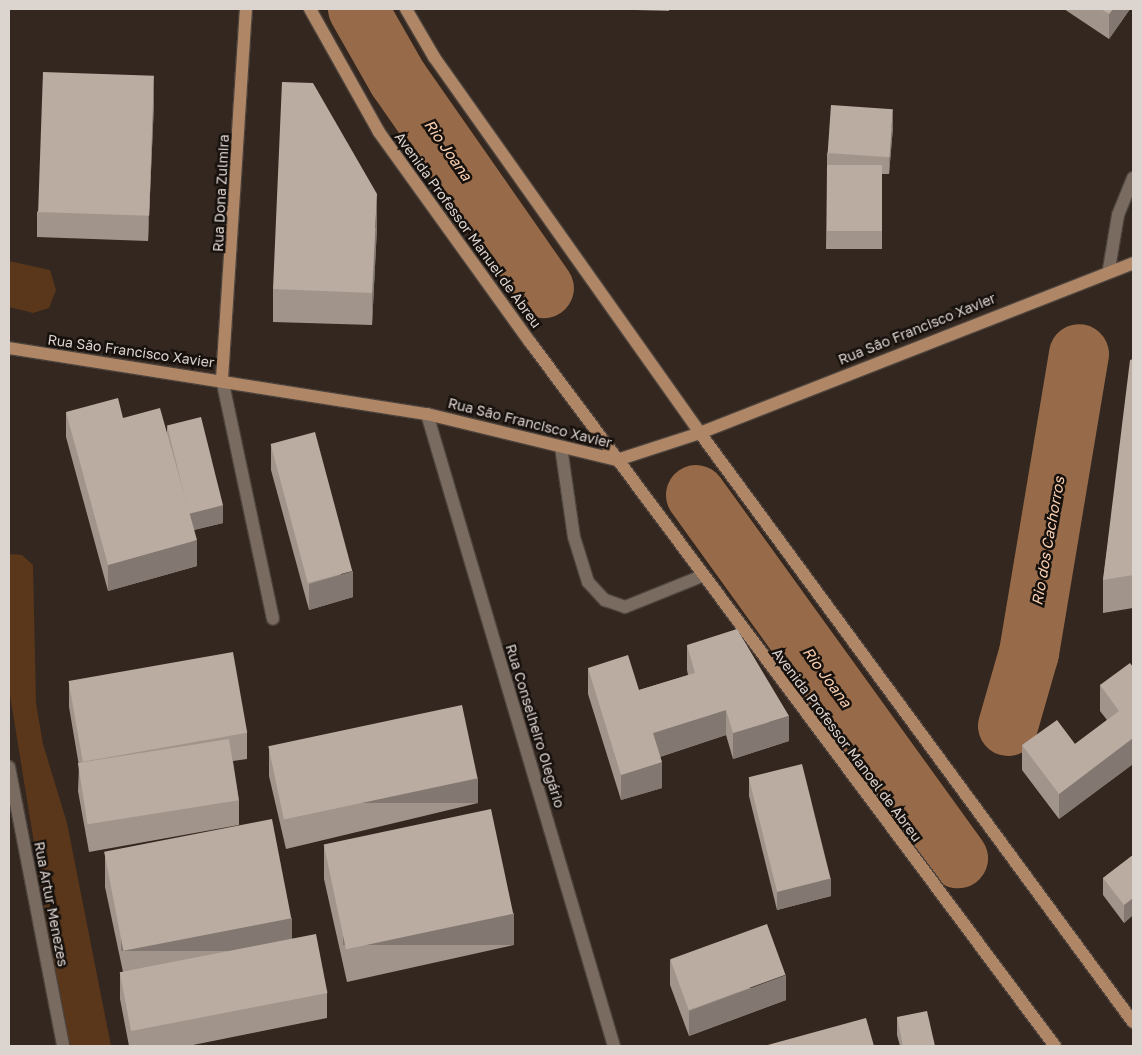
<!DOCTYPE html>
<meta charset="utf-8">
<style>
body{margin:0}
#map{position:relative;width:1142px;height:1055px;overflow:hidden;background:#33271f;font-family:"Golos Text",sans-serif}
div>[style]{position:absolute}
.green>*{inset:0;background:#5a371a}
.river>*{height:60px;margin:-30px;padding:0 30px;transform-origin:30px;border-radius:30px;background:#976b49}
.roads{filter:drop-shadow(1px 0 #4d433c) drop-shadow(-1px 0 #4d433c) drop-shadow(0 1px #4d433c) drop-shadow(0 -1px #4d433c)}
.minor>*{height:12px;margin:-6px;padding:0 6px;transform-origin:6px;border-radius:6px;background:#796b60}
.major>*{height:12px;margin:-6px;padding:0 6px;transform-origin:6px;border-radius:6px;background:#af8767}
.wall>*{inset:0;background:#a1948a}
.shaded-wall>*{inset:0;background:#837871;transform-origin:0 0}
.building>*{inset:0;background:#bbaca1;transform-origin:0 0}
span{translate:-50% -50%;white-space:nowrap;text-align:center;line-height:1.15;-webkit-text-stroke:5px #17110e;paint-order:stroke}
.street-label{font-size:14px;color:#dcd4cf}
.water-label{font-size:15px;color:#f9cfb0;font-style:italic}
.frame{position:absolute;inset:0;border:10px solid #dcd4cf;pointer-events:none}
</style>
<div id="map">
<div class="green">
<i style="clip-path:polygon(9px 261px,50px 270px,56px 290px,49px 308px,33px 313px,9px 307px)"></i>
<i style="clip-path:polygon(9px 554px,22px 555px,33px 565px,36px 703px,43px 744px,67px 823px,111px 1046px,67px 1046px,9px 689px)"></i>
</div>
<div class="river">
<i style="left:358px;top:9px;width:81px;rotate:60.3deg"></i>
<i style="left:398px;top:79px;width:255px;rotate:55.1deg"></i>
<i style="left:696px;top:495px;width:448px;rotate:54.2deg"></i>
<i style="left:1008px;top:726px;width:76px;rotate:-74deg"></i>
<i style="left:1029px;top:653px;width:303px;rotate:-80.5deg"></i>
</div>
<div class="roads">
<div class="minor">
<i style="left:1109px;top:269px;width:55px;rotate:-80.5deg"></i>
<i style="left:1118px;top:215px;width:40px;rotate:-68deg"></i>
<i style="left:222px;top:379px;width:245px;rotate:78deg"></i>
<i style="left:427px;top:414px;width:659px;rotate:73.52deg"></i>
<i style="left:561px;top:447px;width:91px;rotate:81.8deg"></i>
<i style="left:574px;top:537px;width:47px;rotate:72.7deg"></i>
<i style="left:588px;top:582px;width:25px;rotate:47deg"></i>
<i style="left:605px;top:600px;width:21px;rotate:19deg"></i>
<i style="left:625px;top:607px;width:83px;rotate:-21.9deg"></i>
<i style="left:9px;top:767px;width:284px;rotate:79deg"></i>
</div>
<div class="major">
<i style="left:310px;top:9px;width:141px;rotate:60.7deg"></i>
<i style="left:379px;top:132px;width:259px;rotate:54.3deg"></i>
<i style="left:530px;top:342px;width:878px;rotate:53.29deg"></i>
<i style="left:406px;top:9px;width:56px;rotate:59.7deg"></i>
<i style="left:434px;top:57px;width:461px;rotate:54.7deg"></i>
<i style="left:700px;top:433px;width:731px;rotate:53.68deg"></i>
<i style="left:9px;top:348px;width:423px;rotate:9deg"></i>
<i style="left:427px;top:414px;width:195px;rotate:13.6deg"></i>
<i style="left:617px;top:460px;width:87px;rotate:-18deg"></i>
<i style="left:700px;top:433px;width:465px;rotate:-21.4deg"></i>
<i style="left:222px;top:379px;width:371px;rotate:-86.3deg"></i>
</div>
</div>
<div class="wall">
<i style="clip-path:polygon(601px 9px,669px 9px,669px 11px)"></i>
<i style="clip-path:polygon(1064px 9px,1130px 9px,1109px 39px)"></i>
<i style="clip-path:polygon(154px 102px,148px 241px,37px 237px,37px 212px)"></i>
<i style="clip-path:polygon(893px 127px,889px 174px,882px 174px,882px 249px,826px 249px,827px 165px,827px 153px)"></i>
<i style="clip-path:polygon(377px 227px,372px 325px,273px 322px,273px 289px)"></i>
<i style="clip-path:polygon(1133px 359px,1133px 608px,1103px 613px,1103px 580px)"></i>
<i style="clip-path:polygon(66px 412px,123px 418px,167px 434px,167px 426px,223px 523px,194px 530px,197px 566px,108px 591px,66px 437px)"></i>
<i style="clip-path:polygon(271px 445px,353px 597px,309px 610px,271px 470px)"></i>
<i style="clip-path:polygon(687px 645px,789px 741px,733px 759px,726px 735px,660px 757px,662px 788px,621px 800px,588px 694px,588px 668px,639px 690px,688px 675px,687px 670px)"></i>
<i style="clip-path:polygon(1133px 667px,1133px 764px,1059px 819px,1022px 770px,1022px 745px,1075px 744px,1107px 720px,1100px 711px,1100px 685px)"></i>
<i style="clip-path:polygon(69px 681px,247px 733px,247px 759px,233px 761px,239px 800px,239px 825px,89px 852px,78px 791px,79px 766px,69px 707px)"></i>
<i style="clip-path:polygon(269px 750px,478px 803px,286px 849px,269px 776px)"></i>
<i style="clip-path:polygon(749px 778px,831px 896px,777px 910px,749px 796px)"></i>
<i style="clip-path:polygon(324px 846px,514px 945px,347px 982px,324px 879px)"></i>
<i style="clip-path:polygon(105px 854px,292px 938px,327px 993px,327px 1018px,188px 1046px,129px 1046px,120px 999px,120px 973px,123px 972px,105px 887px)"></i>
<i style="clip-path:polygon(1133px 855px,1133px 915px,1124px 923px,1103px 895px,1103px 878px)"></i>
<i style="clip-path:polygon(670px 960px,786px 1000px,689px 1036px,670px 985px)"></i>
<i style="clip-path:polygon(897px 1017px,935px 1046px,900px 1046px,897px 1035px)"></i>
</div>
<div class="shaded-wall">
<i style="clip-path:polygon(1113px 9px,1130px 9px,1109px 39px,1109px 14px)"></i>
<i style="clip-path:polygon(154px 76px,154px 102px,148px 241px,148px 215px)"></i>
<i style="clip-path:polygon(893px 109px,893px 127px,889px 174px,889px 157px)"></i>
<i style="clip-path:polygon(377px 194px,377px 227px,372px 325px,372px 293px)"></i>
<i style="clip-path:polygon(223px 505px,223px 523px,189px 531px,189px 513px)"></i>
<i style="clip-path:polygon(197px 540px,197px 566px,108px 591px,108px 565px)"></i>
<i style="clip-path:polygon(353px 571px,353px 597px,309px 610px,309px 584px)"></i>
<i style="clip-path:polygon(726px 710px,726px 735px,653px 759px,653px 733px)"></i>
<i style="clip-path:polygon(789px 716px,789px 741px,733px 759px,733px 733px)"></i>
<i style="clip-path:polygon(1133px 738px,1133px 764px,1059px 819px,1059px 794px)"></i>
<i style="clip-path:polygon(662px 762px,662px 788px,621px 800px,621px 775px)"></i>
<i style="left:478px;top:778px;width:25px;height:197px;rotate:90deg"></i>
<i style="clip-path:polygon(831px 878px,831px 896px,777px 910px,777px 892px)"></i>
<i style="clip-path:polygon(1133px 898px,1133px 915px,1124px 923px,1124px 905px)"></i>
<i style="left:514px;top:913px;width:32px;height:171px;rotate:90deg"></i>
<i style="left:292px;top:918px;width:33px;height:171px;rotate:90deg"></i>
<i style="clip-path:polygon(786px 975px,786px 1000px,689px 1036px,689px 1011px)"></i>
</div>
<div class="building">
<i style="clip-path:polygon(1101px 9px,1113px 9px,1109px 14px)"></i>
<i style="left:43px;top:72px;width:111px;height:140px;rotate:2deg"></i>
<i style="clip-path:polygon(282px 82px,313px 83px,377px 194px,372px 293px,273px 289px)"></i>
<i style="left:831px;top:105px;width:62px;height:48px;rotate:4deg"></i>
<i style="left:827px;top:165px;width:55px;height:66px"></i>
<i style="clip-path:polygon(1133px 359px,1133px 575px,1103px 580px,1130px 360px)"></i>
<i style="clip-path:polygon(118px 398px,123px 418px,160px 408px,197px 540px,108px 565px,66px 412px)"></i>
<i style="left:201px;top:417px;width:91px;height:35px;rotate:76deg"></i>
<i style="left:315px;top:432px;width:144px;height:46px;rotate:75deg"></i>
<i style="clip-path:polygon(737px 629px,789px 716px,733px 733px,726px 710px,653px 733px,662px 762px,621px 775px,588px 668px,628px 655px,639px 690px,695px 673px,687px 645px)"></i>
<i style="left:233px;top:652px;width:82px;height:167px;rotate:80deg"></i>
<i style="clip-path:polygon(1130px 663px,1133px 667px,1133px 738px,1059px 794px,1022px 745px,1057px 720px,1075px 744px,1119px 711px,1100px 685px)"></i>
<i style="left:462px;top:705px;width:75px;height:198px;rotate:78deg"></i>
<i style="left:229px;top:739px;width:62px;height:153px;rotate:81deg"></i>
<i style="left:802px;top:764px;width:118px;height:55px;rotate:76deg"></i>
<i style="left:491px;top:809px;width:107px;height:171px;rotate:78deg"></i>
<i style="left:272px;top:819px;width:101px;height:171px;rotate:79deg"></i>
<i style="clip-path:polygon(1133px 855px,1133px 898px,1124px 905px,1103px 878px)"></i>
<i style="left:767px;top:924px;width:54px;height:103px;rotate:70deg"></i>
<i style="left:316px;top:934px;width:60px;height:200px;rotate:79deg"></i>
<i style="clip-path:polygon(927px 1011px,935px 1046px,903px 1046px,897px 1017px)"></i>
<i style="clip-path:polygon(866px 1018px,874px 1046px,764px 1046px)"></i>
</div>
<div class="street-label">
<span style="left:221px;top:193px;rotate:-87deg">Rua Dona Zulmira</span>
<span style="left:468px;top:230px;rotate:54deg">Avenida Professor Manuel de Abreu</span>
<span style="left:917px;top:329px;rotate:-22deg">Rua São Francisco Xavier</span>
<span style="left:131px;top:351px;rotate:8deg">Rua São Francisco Xavier</span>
<span style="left:530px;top:423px;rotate:14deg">Rua São Francisco Xavier</span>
<span style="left:535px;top:726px;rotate:73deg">Rua Conselheiro Olegário</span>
<span style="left:847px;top:745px;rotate:53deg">Avenida Professor Manoel de Abreu</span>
<span style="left:51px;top:904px;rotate:79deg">Rua Artur Menezes</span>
</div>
<div class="water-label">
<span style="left:448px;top:150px;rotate:55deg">Rio Joana</span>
<span style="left:1048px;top:541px;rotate:-80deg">Rio dos Cachorros</span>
<span style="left:827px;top:677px;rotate:54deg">Rio Joana</span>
</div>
<div class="frame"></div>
</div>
